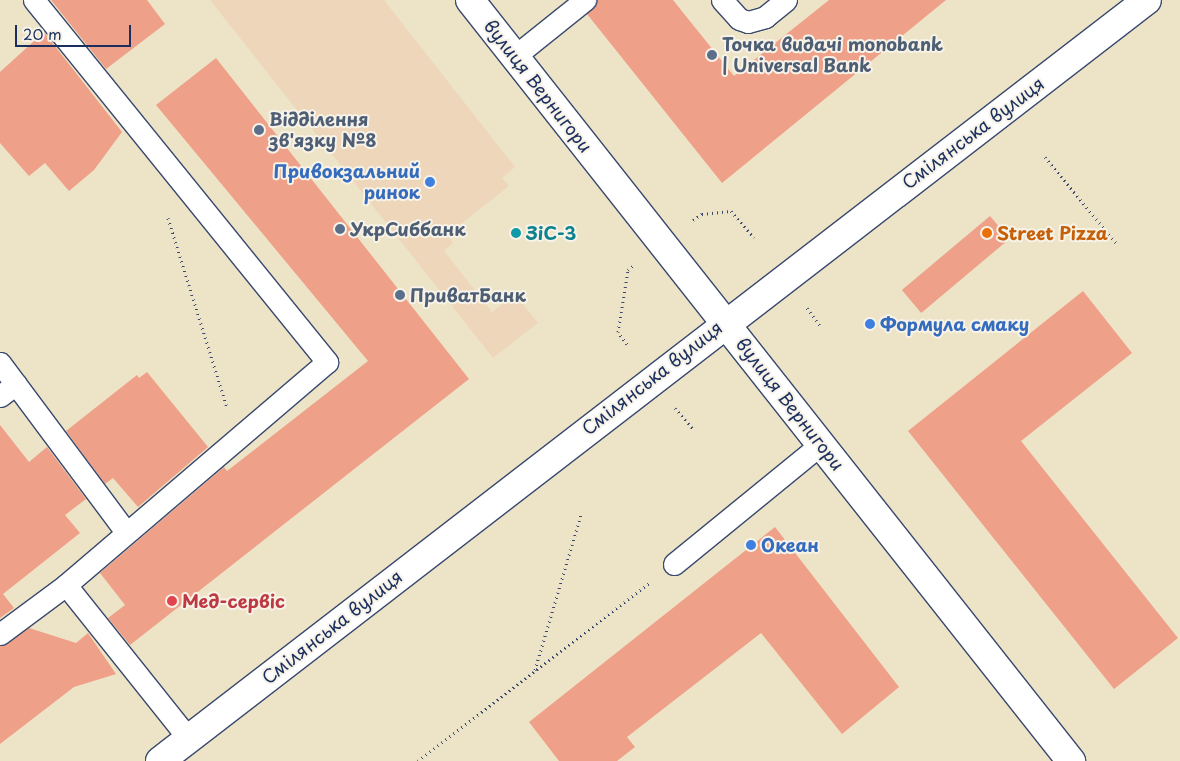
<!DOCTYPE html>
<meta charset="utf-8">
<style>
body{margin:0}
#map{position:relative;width:1180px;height:761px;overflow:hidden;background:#ede4c7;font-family:"Playpen Sans",sans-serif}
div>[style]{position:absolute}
.built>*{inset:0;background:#eed6bb}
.building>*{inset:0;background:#efa088;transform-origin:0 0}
.path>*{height:3px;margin-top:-1.5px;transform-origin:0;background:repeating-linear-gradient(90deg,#3a4a6e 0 1px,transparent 0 5px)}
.roads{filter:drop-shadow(1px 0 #3a4a6e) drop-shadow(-1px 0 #3a4a6e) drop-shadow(0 1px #3a4a6e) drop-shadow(0 -1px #3a4a6e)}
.lane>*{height:21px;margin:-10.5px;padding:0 10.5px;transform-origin:10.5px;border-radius:10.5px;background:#fff}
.street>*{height:28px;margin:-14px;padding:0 14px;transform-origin:14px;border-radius:14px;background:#fff}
.secondary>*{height:28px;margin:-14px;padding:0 14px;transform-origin:14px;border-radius:14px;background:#fff}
.dots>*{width:14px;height:14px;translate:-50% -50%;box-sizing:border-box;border:2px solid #f7f3e8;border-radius:50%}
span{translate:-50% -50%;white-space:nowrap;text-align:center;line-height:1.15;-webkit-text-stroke:4px #f7f3e8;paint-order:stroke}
.service-label{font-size:18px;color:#4e5e75;font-weight:700}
.left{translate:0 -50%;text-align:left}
.street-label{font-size:18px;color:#1b2f5e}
.shop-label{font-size:18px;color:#366cbe;font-weight:700}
.right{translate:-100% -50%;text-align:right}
.culture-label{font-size:18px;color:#0d838f;font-weight:700}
.food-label{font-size:18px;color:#c56008;font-weight:700}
.health-label{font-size:18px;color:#be3a42;font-weight:700}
.scale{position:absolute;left:15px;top:25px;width:116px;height:22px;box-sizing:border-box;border:2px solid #1b2f5e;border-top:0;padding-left:6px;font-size:15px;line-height:18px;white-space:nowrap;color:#1b2f5e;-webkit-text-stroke:4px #f7f3e8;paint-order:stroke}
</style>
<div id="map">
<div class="built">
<i style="clip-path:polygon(210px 0,384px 0,515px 167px,502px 178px,509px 186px,447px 235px,453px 243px,444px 251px,492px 312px,515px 294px,538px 323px,493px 358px)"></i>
</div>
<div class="building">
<i style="clip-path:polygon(51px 0,147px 0,165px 24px,106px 69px)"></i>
<i style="clip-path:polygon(597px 0,673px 0,734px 76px,829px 0,946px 0,722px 183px,587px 14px)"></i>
<i style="clip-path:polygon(44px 32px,122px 132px,94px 170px,69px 191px,45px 163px,29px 176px,0 143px,0 72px)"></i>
<i style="clip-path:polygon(216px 58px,469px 379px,130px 645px,108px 618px,125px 605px,100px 573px,224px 467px,227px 471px,368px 361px,156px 105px)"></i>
<i style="left:990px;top:216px;width:30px;height:115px;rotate:50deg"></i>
<i style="clip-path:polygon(1083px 291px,1132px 353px,1021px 441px,1178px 638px,1114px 689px,908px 431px)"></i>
<i style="clip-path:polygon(147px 372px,208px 447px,138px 507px,113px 478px,105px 484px,66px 431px,137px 375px,139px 378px)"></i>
<i style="clip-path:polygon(0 425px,29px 462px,47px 447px,86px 499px,65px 515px,80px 533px,3px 594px,14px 608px,0 618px)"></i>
<i style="clip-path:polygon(775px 527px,899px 687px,842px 734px,761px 633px,627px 737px,635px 747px,617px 761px,559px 761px,529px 722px)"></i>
<i style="clip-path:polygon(29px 628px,76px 643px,88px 633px,116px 674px,74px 687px,0 744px,0 646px)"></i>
</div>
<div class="path">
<i style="left:1045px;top:157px;width:113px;rotate:50.4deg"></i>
<i style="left:168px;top:218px;width:199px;rotate:72.7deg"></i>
<i style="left:693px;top:220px;width:11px;rotate:-34deg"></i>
<i style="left:702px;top:214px;width:29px;rotate:-6deg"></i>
<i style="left:731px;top:211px;width:35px;rotate:49deg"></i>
<i style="left:807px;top:308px;width:24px;rotate:54deg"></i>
<i style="left:627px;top:344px;width:15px;rotate:-127deg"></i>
<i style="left:618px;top:332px;width:63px;rotate:-80.8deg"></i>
<i style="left:628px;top:270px;width:6px;rotate:-39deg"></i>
<i style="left:675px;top:408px;width:28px;rotate:49deg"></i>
<i style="left:535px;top:670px;width:162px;rotate:-73.5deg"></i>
<i style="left:418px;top:761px;width:292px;rotate:-37.6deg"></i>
</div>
<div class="roads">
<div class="lane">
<i style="left:34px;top:0;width:466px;rotate:51deg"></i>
<i style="left:327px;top:362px;width:343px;rotate:139.5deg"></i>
<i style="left:66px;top:585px;width:196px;rotate:51.4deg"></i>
<i style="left:722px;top:0;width:25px;rotate:48deg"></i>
<i style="left:739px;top:19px;width:9px;rotate:18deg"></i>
<i style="left:748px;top:22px;width:18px;rotate:-16deg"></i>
<i style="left:765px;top:17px;width:27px;rotate:-39deg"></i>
<i style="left:515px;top:56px;width:90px;rotate:-38.7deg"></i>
<i style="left:0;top:363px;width:211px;rotate:53.3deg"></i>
<i style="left:0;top:396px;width:20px;rotate:-37deg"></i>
<i style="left:674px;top:564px;width:190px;rotate:-39.2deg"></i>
<i style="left:0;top:634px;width:82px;rotate:-36.6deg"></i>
</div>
<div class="street">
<i style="left:724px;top:322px;width:560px;rotate:51.68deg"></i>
</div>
<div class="secondary">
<i style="left:470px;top:0;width:410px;rotate:51.7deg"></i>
<i style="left:160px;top:761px;width:1246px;rotate:-37.63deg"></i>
</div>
</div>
<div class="dots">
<i style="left:712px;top:55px;background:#5c6f8a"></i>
<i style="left:259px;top:130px;background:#5c6f8a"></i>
<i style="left:430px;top:182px;background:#3f7fe0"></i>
<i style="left:340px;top:229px;background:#5c6f8a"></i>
<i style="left:516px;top:233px;background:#0f9aa8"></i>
<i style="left:987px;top:233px;background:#e8710a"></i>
<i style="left:400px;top:295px;background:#5c6f8a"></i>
<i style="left:870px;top:324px;background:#3f7fe0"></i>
<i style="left:751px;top:545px;background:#3f7fe0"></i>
<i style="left:172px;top:601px;background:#e0444e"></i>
</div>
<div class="service-label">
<span class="left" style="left:722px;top:55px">Точка видачі monobank<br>| Universal Bank</span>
<span class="left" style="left:269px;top:130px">Відділення<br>зв'язку №8</span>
<span class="left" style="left:350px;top:229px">УкрСиббанк</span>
<span class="left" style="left:410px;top:295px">ПриватБанк</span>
</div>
<div class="street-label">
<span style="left:538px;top:86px;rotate:52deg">вулиця Вернигори</span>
<span style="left:973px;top:133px;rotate:-37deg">Смілянська вулиця</span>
<span style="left:652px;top:378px;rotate:-38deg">Смілянська вулиця</span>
<span style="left:790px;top:404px;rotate:52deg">вулиця Вернигори</span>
<span style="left:332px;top:627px;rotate:-38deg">Смілянська вулиця</span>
</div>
<div class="shop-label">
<span class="right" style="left:420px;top:182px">Привокзальний<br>ринок</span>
<span class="left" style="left:880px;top:324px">Формула смаку</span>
<span class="left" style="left:761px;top:545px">Океан</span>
</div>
<div class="culture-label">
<span class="left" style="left:526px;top:233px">ЗіС-3</span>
</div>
<div class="food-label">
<span class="left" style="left:997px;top:233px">Street Pizza</span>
</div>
<div class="health-label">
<span class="left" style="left:182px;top:601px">Мед-сервіс</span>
</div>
<div class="scale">20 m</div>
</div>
